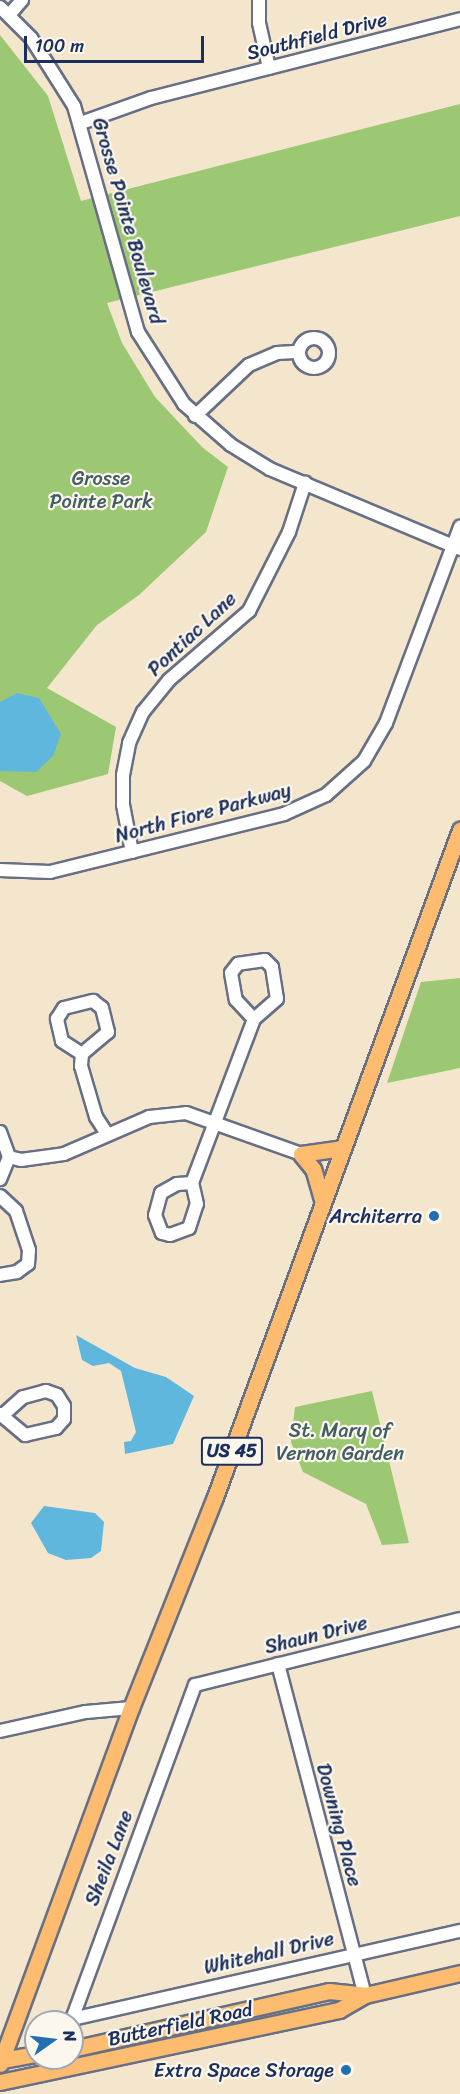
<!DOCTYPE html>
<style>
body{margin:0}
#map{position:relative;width:460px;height:2094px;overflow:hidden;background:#f4e6cd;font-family:Sriracha,sans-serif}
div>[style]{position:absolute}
.green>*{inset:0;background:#9cc773}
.water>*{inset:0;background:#60b7dd}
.roads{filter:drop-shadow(2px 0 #676f85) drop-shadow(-2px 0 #676f85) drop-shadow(0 2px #676f85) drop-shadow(0 -2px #676f85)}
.minor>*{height:12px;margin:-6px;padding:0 6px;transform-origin:6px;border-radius:6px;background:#fff}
.minor>.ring{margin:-6px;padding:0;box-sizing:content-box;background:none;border:12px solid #fff;border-radius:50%}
.major>*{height:15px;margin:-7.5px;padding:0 7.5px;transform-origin:7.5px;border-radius:7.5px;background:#febc70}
.dots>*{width:16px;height:16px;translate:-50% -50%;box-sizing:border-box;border:3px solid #fbf7ec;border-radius:50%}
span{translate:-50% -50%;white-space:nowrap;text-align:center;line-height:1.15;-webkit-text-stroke:4.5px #fbf7ec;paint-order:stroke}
.shield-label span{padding:2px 4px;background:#fbf7ec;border:2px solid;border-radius:4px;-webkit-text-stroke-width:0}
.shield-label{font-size:18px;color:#1b2f5e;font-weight:700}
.street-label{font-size:20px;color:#1b2f5e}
.park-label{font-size:20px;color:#425d64}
.poi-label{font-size:20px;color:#1b2f5e}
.right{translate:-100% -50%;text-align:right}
.north{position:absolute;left:24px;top:2010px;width:60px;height:60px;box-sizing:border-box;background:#fbf7ec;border:2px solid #a1a7b3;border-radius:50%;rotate:76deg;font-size:16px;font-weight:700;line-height:24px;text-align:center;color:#1b2f5e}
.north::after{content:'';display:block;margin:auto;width:21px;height:27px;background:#1f6fb2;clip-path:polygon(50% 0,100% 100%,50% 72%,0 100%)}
.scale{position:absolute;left:24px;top:36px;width:180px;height:27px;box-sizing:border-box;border:3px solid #1b2f5e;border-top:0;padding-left:8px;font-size:18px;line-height:21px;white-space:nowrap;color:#1b2f5e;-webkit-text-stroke:4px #fbf7ec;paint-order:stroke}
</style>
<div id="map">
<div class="green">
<i style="clip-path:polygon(0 35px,48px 96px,81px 201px,460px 104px,460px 216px,107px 303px,122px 343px,155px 397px,202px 447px,228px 467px,206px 532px,139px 595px,97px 625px,47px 688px,116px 727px,108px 774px,27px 796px,0 781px)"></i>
<i style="clip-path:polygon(460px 978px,460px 1068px,387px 1083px,421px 982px)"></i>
<i style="clip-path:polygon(372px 1391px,409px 1543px,382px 1545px,366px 1504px,303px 1472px,291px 1442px,295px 1407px)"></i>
</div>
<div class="water">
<i style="clip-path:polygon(17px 693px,39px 698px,61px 734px,53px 756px,36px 772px,0 771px,0 702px)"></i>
<i style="clip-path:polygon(76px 1335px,135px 1368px,166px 1377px,194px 1396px,173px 1444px,125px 1454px,124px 1442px,131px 1441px,136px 1432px,121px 1371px,109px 1363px,93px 1366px,82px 1360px)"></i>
<i style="clip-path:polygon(44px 1506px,95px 1513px,104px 1522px,101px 1551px,91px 1558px,66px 1560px,48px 1553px,31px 1523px)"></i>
</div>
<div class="roads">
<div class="minor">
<i style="left:259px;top:0;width:23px;rotate:90deg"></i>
<i style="left:259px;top:23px;width:46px;rotate:77.5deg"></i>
<i style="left:0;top:7px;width:44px;rotate:45deg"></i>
<i style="left:31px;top:38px;width:80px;rotate:57.7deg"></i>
<i style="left:74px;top:106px;width:235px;rotate:74.2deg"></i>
<i style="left:138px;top:332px;width:85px;rotate:57.4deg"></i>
<i style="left:184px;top:404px;width:62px;rotate:41.1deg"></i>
<i style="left:231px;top:445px;width:46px;rotate:31.6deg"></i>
<i style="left:270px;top:469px;width:206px;rotate:22.8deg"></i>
<i style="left:9px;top:15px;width:20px;rotate:-49deg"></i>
<i style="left:81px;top:123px;width:74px;rotate:-19.7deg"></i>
<i style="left:151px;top:98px;width:319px;rotate:-14.3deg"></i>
<i class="ring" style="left:299px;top:338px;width:18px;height:18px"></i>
<i style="left:195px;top:416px;width:74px;rotate:-43.4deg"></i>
<i style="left:249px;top:365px;width:30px;rotate:-23deg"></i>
<i style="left:277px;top:353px;width:22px;rotate:-3deg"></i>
<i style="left:132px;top:852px;width:48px;rotate:-100.8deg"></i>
<i style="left:123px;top:805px;width:30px;rotate:-90deg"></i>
<i style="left:123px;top:775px;width:33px;rotate:-79deg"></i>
<i style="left:129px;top:743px;width:34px;rotate:-66deg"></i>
<i style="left:143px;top:712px;width:41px;rotate:-50.9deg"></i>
<i style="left:169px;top:680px;width:106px;rotate:-40.8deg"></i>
<i style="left:249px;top:611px;width:89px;rotate:-63.1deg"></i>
<i style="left:289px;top:532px;width:52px;rotate:-71.9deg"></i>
<i style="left:0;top:870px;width:50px;rotate:2.3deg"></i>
<i style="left:50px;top:872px;width:241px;rotate:-13.9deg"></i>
<i style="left:284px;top:814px;width:46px;rotate:-24.3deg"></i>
<i style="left:326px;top:795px;width:51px;rotate:-41.8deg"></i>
<i style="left:364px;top:761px;width:44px;rotate:-59.9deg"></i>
<i style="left:386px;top:723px;width:210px;rotate:-69.3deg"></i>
<i style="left:82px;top:1054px;width:24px;rotate:-147deg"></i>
<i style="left:62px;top:1041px;width:23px;rotate:-103deg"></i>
<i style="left:57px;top:1019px;width:13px;rotate:-58deg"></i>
<i style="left:64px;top:1008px;width:30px;rotate:-14deg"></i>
<i style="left:93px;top:1001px;width:11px;rotate:38deg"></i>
<i style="left:102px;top:1008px;width:25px;rotate:76deg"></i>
<i style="left:108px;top:1032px;width:34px;rotate:140deg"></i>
<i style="left:82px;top:1054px;width:12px;rotate:95deg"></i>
<i style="left:81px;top:1066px;width:53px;rotate:73.6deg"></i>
<i style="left:96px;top:1117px;width:20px;rotate:57deg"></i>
<i style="left:0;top:1132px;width:27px;rotate:70deg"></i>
<i style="left:9px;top:1157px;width:24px;rotate:112deg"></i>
<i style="left:9px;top:1157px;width:12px;rotate:14deg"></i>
<i style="left:21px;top:1160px;width:43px;rotate:-7.9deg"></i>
<i style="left:64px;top:1154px;width:93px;rotate:-23.5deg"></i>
<i style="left:149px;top:1117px;width:37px;rotate:-6deg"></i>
<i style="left:186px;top:1113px;width:122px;rotate:19.6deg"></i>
<i style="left:192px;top:1183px;width:15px;rotate:176deg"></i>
<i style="left:177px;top:1184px;width:18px;rotate:151deg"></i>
<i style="left:161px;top:1193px;width:23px;rotate:105deg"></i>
<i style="left:155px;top:1215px;width:19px;rotate:69deg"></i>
<i style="left:162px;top:1233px;width:8px;rotate:14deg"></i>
<i style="left:170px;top:1235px;width:20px;rotate:-20deg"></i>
<i style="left:189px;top:1228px;width:25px;rotate:-72deg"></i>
<i style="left:197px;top:1204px;width:22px;rotate:-103deg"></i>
<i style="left:192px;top:1183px;width:175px;rotate:-69.3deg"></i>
<i style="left:254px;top:1019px;width:30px;rotate:-41deg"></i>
<i style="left:277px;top:999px;width:32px;rotate:-99deg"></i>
<i style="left:272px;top:967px;width:10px;rotate:-135deg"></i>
<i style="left:265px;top:960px;width:27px;rotate:172deg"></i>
<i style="left:238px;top:964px;width:11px;rotate:128deg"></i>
<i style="left:231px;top:973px;width:27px;rotate:80deg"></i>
<i style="left:236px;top:1000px;width:26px;rotate:47deg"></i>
<i style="left:0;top:1196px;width:22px;rotate:43deg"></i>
<i style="left:16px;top:1211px;width:41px;rotate:71.6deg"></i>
<i style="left:29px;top:1250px;width:14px;rotate:94deg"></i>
<i style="left:28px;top:1264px;width:14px;rotate:144deg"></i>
<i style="left:17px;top:1272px;width:17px;rotate:170deg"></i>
<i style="left:0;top:1414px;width:33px;rotate:40deg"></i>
<i style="left:25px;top:1435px;width:32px;rotate:-13deg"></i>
<i style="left:56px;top:1428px;width:12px;rotate:-48deg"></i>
<i style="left:64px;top:1419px;width:13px;rotate:-90deg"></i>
<i style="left:64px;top:1406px;width:13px;rotate:-122deg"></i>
<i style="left:57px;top:1395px;width:12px;rotate:-160deg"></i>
<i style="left:46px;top:1391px;width:24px;rotate:165deg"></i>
<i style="left:23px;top:1397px;width:27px;rotate:138deg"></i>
<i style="left:460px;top:1619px;width:273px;rotate:166deg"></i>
<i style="left:195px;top:1685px;width:356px;rotate:110.2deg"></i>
<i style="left:72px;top:2019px;width:398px;rotate:-12.8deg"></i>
<i style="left:278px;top:1664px;width:342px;rotate:75.3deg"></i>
<i style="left:0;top:1731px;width:88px;rotate:-12.5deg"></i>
<i style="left:86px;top:1712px;width:45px;rotate:-5.1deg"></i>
</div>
<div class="major">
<i style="left:323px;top:1203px;width:35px;rotate:-106deg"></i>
<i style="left:313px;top:1169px;width:19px;rotate:-129deg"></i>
<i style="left:301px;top:1154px;width:41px;rotate:-8.3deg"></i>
<i style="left:72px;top:2049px;width:263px;rotate:-12.7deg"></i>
<i style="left:329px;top:1991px;width:36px;rotate:6deg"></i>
<i style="left:2px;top:2060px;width:35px;rotate:-10deg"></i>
<i style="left:0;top:2064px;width:379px;rotate:-69.8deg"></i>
<i style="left:131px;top:1708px;width:227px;rotate:-68.3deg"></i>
<i style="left:215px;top:1497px;width:711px;rotate:-69.83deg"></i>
<i style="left:0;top:2082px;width:347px;rotate:-12deg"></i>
<i style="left:339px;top:2010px;width:30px;rotate:-30deg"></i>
<i style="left:365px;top:1995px;width:98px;rotate:-13deg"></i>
</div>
</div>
<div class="dots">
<i style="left:434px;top:1216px;background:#1f6fb2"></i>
<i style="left:346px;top:2070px;background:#1f6fb2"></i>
</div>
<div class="shield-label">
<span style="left:232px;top:1451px">US 45</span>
</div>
<div class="street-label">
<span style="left:317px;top:36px;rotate:-14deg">Southfield Drive</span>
<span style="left:128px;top:221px;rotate:74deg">Grosse Pointe Boulevard</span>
<span style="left:192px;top:634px;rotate:-43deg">Pontiac Lane</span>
<span style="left:203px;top:813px;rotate:-15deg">North Fiore Parkway</span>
<span style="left:316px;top:1635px;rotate:-14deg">Shaun Drive</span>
<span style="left:339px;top:1825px;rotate:75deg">Downing Place</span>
<span style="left:109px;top:1858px;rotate:-69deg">Sheila Lane</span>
<span style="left:269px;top:1953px;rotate:-13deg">Whitehall Drive</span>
<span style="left:180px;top:2024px;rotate:-12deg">Butterfield Road</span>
</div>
<div class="park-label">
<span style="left:101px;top:490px">Grosse<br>Pointe Park</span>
<span style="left:340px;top:1442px">St. Mary of<br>Vernon Garden</span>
</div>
<div class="poi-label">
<span class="right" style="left:422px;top:1216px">Architerra</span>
<span class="right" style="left:334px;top:2070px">Extra Space Storage</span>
</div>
<div class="north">N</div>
<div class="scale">100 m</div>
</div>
